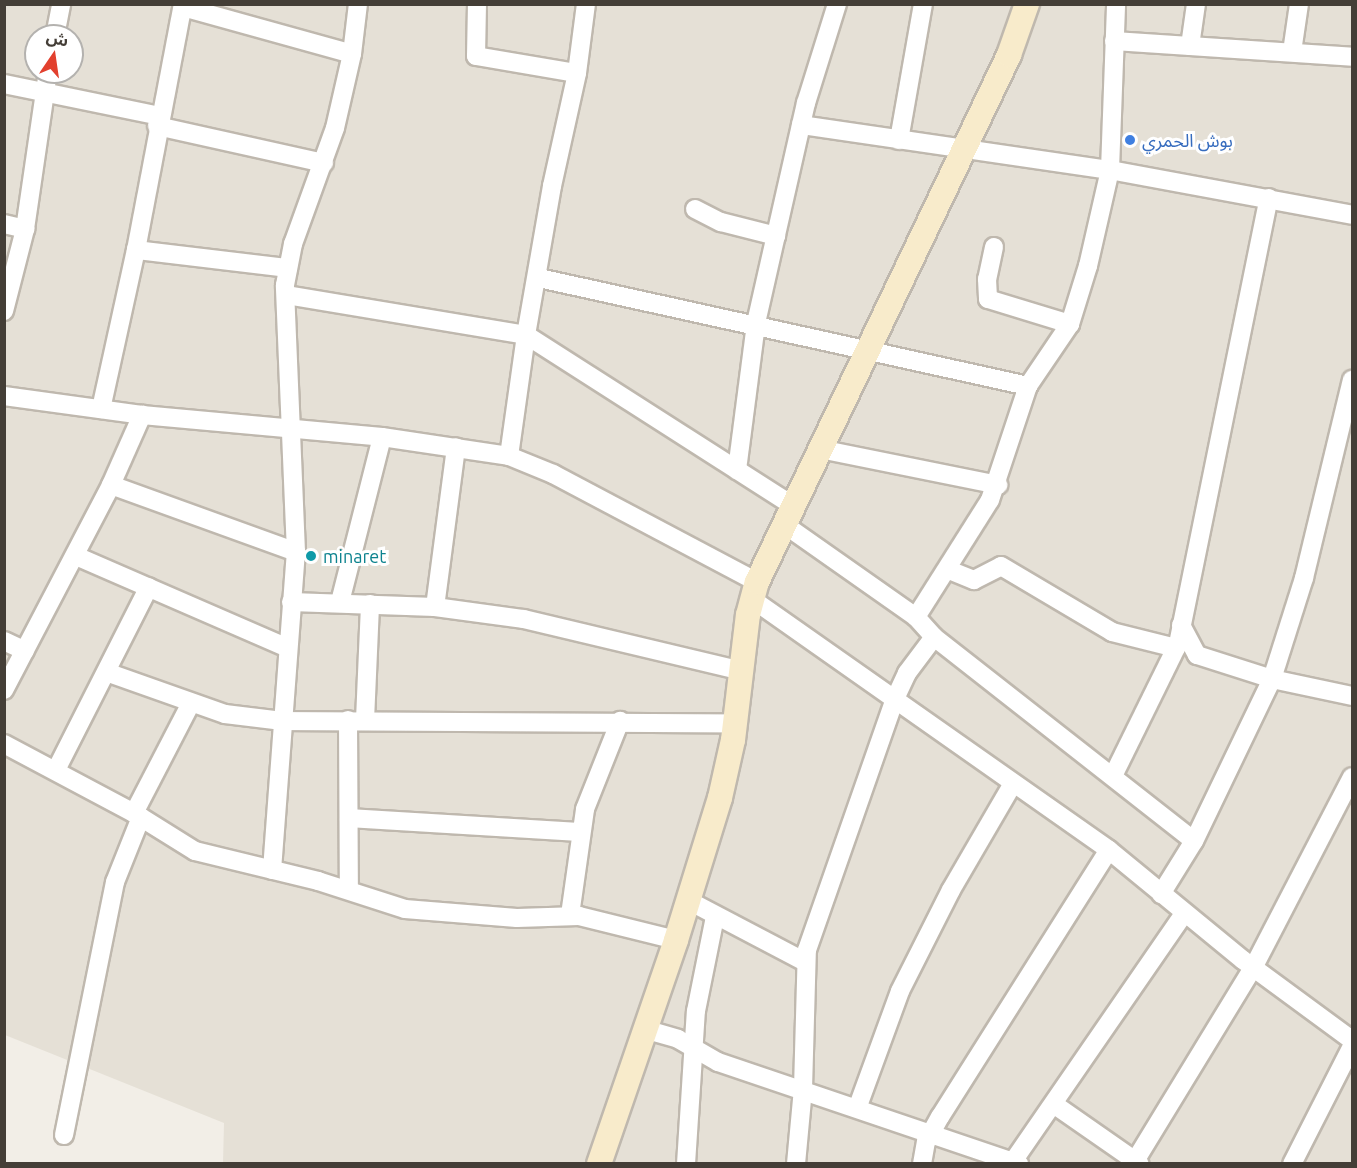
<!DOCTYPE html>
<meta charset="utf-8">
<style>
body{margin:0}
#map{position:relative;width:1357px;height:1168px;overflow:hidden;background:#f2eee7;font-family:Ubuntu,"Noto Sans Arabic",sans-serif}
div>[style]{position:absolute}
.residential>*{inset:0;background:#e5e0d6}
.roads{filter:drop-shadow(2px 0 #bfb8ae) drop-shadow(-2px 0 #bfb8ae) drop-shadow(0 2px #bfb8ae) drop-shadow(0 -2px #bfb8ae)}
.street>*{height:18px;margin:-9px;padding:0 9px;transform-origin:9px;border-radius:9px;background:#fff}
.secondary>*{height:24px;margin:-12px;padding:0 12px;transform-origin:12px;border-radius:12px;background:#f8ebcb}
.dots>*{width:16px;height:16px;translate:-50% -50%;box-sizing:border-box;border:3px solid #fff;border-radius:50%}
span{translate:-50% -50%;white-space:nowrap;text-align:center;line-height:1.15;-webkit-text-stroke:6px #fff;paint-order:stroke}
.shop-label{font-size:18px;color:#366cbe}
.left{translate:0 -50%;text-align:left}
.culture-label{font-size:18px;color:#0d838f}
.frame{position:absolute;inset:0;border:6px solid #443e37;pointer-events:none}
.north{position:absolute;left:24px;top:24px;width:60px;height:60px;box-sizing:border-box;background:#fff;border:2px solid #b4b2af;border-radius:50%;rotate:13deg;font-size:16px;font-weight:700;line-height:24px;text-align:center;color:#443e37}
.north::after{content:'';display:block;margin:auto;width:21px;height:27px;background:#e2402e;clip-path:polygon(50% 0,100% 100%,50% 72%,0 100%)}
</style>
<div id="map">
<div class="residential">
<i style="clip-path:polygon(evenodd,4px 5px,1352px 5px,1352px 1163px,223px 1163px,224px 1123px,5px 1035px,4px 5px,36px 36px,72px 36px,72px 72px,36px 72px,36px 36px)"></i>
</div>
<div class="roads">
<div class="street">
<i style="left:477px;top:4px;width:52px;rotate:91.1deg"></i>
<i style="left:476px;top:56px;width:102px;rotate:9.6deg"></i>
<i style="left:183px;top:7px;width:175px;rotate:15.5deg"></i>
<i style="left:55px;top:36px;width:33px;rotate:-79deg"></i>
<i style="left:1114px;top:41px;width:239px;rotate:3.8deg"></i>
<i style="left:1190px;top:46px;width:42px;rotate:-81.9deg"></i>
<i style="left:1292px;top:52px;width:49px;rotate:-81.7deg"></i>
<i style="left:4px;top:84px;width:159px;rotate:11.6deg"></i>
<i style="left:801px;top:125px;width:312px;rotate:8.3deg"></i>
<i style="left:1110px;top:170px;width:246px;rotate:10.5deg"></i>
<i style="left:157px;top:126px;width:171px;rotate:12.5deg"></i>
<i style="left:899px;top:140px;width:138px;rotate:-80deg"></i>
<i style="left:695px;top:209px;width:29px;rotate:27deg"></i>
<i style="left:721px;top:222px;width:57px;rotate:14.3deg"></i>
<i style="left:4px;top:224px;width:22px;rotate:13deg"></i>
<i style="left:994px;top:247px;width:33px;rotate:102deg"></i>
<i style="left:987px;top:279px;width:20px;rotate:87deg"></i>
<i style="left:988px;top:299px;width:86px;rotate:17deg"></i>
<i style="left:136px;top:250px;width:153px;rotate:6.8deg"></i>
<i style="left:539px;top:278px;width:501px;rotate:12.45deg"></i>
<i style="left:287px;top:295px;width:242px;rotate:9.5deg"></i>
<i style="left:526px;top:335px;width:317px;rotate:32.6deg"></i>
<i style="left:4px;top:311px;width:85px;rotate:-75.6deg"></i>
<i style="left:25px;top:229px;width:159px;rotate:-81.7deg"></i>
<i style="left:4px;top:396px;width:139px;rotate:7.8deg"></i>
<i style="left:142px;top:415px;width:241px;rotate:5.2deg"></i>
<i style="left:382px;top:437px;width:128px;rotate:8.5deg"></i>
<i style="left:509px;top:456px;width:48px;rotate:22.2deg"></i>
<i style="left:553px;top:474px;width:231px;rotate:27.9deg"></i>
<i style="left:101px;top:409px;width:163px;rotate:-77.6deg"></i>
<i style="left:136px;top:250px;width:250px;rotate:-79.2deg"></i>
<i style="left:820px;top:449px;width:182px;rotate:11.4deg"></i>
<i style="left:509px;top:456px;width:122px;rotate:-82deg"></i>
<i style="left:526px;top:335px;width:151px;rotate:-80.1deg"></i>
<i style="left:552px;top:186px;width:116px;rotate:-77.5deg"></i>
<i style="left:577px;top:73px;width:70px;rotate:-82.6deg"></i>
<i style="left:737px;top:470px;width:148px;rotate:-82.6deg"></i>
<i style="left:756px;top:323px;width:226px;rotate:-77.2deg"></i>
<i style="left:806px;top:103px;width:104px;rotate:-72.6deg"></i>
<i style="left:111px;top:485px;width:197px;rotate:19.9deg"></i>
<i style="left:785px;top:525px;width:160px;rotate:35.1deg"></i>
<i style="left:916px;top:617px;width:27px;rotate:48deg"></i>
<i style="left:934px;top:637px;width:330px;rotate:38.1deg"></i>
<i style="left:76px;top:556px;width:231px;rotate:23.5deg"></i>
<i style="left:949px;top:570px;width:27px;rotate:22deg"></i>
<i style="left:974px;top:580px;width:30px;rotate:-27deg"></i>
<i style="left:1001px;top:566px;width:129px;rotate:30.7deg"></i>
<i style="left:1112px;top:632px;width:66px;rotate:14deg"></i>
<i style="left:752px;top:599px;width:436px;rotate:35.1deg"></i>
<i style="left:1109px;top:850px;width:173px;rotate:39.4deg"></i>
<i style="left:1243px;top:960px;width:135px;rotate:36.3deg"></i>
<i style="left:291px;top:602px;width:144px;rotate:2deg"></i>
<i style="left:435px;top:607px;width:90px;rotate:7.7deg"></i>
<i style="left:524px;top:619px;width:224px;rotate:13.4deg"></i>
<i style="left:340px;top:602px;width:170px;rotate:-75.7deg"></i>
<i style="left:435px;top:607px;width:161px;rotate:-82.5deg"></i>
<i style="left:916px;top:617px;width:138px;rotate:-57.7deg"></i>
<i style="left:990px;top:500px;width:120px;rotate:-71.6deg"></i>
<i style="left:1028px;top:386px;width:75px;rotate:-55.9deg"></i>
<i style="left:1070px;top:324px;width:61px;rotate:-72.8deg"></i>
<i style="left:1088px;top:266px;width:98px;rotate:-77.1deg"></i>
<i style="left:1110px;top:170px;width:166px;rotate:-87.9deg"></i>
<i style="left:1181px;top:625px;width:34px;rotate:62deg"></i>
<i style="left:1197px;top:655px;width:79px;rotate:17.7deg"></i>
<i style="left:1272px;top:679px;width:82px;rotate:12deg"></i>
<i style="left:4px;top:641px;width:23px;rotate:25deg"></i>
<i style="left:109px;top:673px;width:123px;rotate:19.5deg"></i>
<i style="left:225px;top:714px;width:58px;rotate:6.9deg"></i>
<i style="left:283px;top:721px;width:452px;rotate:0.3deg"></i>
<i style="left:4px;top:690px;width:231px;rotate:-62.4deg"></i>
<i style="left:111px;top:485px;width:77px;rotate:-66.1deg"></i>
<i style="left:348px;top:720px;width:170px;rotate:89.7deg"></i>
<i style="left:365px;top:720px;width:116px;rotate:-87.5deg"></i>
<i style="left:4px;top:744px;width:147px;rotate:28deg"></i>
<i style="left:134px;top:813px;width:72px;rotate:31.9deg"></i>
<i style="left:195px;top:851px;width:127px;rotate:13.7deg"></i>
<i style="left:318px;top:881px;width:91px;rotate:17.8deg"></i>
<i style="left:405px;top:909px;width:112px;rotate:4.6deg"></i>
<i style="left:517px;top:918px;width:62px;rotate:-1.8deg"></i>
<i style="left:579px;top:916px;width:100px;rotate:13.9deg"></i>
<i style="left:56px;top:770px;width:205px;rotate:-63.1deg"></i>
<i style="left:1113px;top:776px;width:147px;rotate:-63.8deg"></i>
<i style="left:1178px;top:644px;width:455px;rotate:-78.5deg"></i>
<i style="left:134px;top:813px;width:124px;rotate:-62.6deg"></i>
<i style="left:349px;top:818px;width:230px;rotate:3.5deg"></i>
<i style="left:272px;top:870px;width:319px;rotate:-85.7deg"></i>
<i style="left:296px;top:552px;width:267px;rotate:-92.4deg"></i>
<i style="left:285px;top:285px;width:42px;rotate:-79deg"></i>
<i style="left:293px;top:244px;width:123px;rotate:-70.1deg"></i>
<i style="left:335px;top:128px;width:76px;rotate:-77.1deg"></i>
<i style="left:352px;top:54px;width:50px;rotate:-83.2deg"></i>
<i style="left:1161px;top:894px;width:62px;rotate:-58.1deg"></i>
<i style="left:1194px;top:841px;width:180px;rotate:-64.3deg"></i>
<i style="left:1272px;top:679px;width:106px;rotate:-72.4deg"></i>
<i style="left:1304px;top:578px;width:204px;rotate:-76.4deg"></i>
<i style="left:689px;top:901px;width:131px;rotate:27.7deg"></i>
<i style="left:570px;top:915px;width:107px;rotate:-81.9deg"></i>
<i style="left:585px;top:809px;width:95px;rotate:-68.3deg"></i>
<i style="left:644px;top:1029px;width:35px;rotate:16deg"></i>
<i style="left:678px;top:1039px;width:46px;rotate:29.9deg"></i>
<i style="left:718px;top:1062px;width:318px;rotate:18.7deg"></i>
<i style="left:1055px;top:1105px;width:103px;rotate:34.8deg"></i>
<i style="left:858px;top:1106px;width:122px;rotate:-69.9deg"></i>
<i style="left:900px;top:991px;width:113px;rotate:-63.2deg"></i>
<i style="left:951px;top:890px;width:121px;rotate:-59.8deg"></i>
<i style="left:64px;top:1135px;width:258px;rotate:-78.6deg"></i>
<i style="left:115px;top:882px;width:70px;rotate:-68.2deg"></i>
<i style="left:1014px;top:1160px;width:299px;rotate:-55.4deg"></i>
<i style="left:1135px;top:1161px;width:226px;rotate:-58.6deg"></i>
<i style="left:1253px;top:968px;width:215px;rotate:-62.6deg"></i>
<i style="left:686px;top:1164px;width:153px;rotate:-86.3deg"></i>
<i style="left:696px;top:1011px;width:96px;rotate:-78.6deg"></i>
<i style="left:796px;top:1164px;width:75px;rotate:-84.7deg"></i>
<i style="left:803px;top:1089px;width:139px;rotate:-88.4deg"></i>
<i style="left:807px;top:950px;width:264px;rotate:-70.7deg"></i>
<i style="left:894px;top:701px;width:31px;rotate:-65deg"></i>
<i style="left:907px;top:673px;width:45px;rotate:-53.1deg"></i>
<i style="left:922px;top:1164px;width:22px;rotate:-80deg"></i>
<i style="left:926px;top:1142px;width:29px;rotate:-61deg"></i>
<i style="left:940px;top:1117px;width:316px;rotate:-57.7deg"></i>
<i style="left:1292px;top:1164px;width:132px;rotate:-63deg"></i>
</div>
<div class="secondary">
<i style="left:599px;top:1164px;width:237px;rotate:-71deg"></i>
<i style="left:676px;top:940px;width:149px;rotate:-72.8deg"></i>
<i style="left:720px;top:798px;width:59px;rotate:-77.4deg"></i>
<i style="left:733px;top:740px;width:126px;rotate:-83.2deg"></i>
<i style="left:748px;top:615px;width:34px;rotate:-75deg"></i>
<i style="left:757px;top:582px;width:584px;rotate:-64.44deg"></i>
<i style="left:1009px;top:55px;width:54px;rotate:-70.6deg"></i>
</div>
</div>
<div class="dots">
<i style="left:1130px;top:140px;background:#3f7fe0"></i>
<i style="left:311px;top:556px;background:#0f9aa8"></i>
</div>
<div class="shop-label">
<span class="left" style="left:1142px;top:140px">بوش الحمري</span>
</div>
<div class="culture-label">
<span class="left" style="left:323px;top:556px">minaret</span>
</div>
<div class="frame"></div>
<div class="north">ش</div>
</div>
